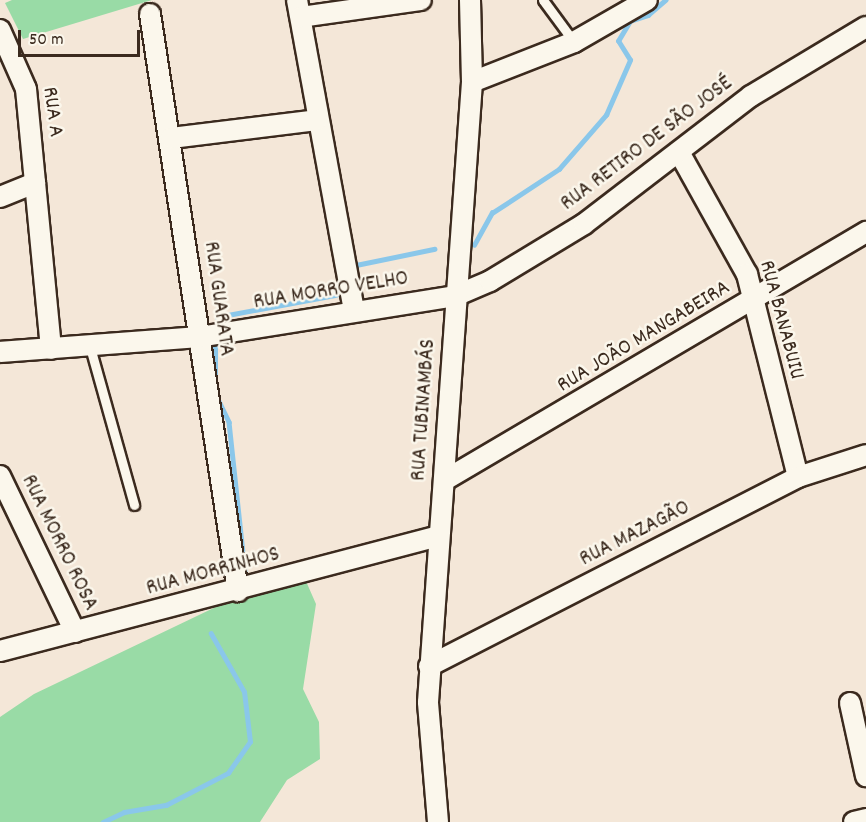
<!DOCTYPE html>
<meta charset="utf-8">
<style>
body{margin:0}
#map{position:relative;width:866px;height:822px;overflow:hidden;background:#f4e7d8;font-family:Dekko,sans-serif}
div>[style]{position:absolute}
.green>*{inset:0;background:#99dba6}
.stream>*{height:4.5px;margin:-2.25px;padding:0 2.25px;transform-origin:2.25px;border-radius:2.25px;background:#8ac7ea}
.roads{filter:drop-shadow(2px 0 #3b2a1e) drop-shadow(-2px 0 #3b2a1e) drop-shadow(0 2px #3b2a1e) drop-shadow(0 -2px #3b2a1e)}
.lane>*{height:9px;margin:-4.5px;padding:0 4.5px;transform-origin:4.5px;border-radius:4.5px;background:#fbf7ec}
.street>*{height:20px;margin:-10px;padding:0 10px;transform-origin:10px;border-radius:10px;background:#fbf7ec}
span{translate:-50% -50%;white-space:nowrap;text-align:center;line-height:1.15;-webkit-text-stroke:5px #fbf7ec;paint-order:stroke}
.street-label{font-size:22px;color:#3b2a1e}
.scale{position:absolute;left:18px;top:30px;width:122px;height:27px;box-sizing:border-box;border:3px solid #3b2a1e;border-top:0;padding-left:8px;font-size:18px;line-height:21px;white-space:nowrap;color:#3b2a1e;-webkit-text-stroke:4px #fbf7ec;paint-order:stroke}
</style>
<div id="map">
<div class="green">
<i style="clip-path:polygon(12px 0,152px 0,23px 39px,5px 3px)"></i>
<i style="clip-path:polygon(305px 579px,316px 604px,303px 689px,319px 722px,320px 759px,287px 780px,260px 822px,0 822px,0 717px,34px 694px,222px 604px)"></i>
</div>
<div class="stream">
<i style="left:474px;top:245px;width:37px;rotate:-61deg"></i>
<i style="left:492px;top:213px;width:80px;rotate:-33.3deg"></i>
<i style="left:559px;top:169px;width:72px;rotate:-49deg"></i>
<i style="left:606px;top:115px;width:60px;rotate:-66.4deg"></i>
<i style="left:630px;top:60px;width:22px;rotate:-122deg"></i>
<i style="left:618px;top:41px;width:23px;rotate:-59deg"></i>
<i style="left:630px;top:21px;width:19px;rotate:-18deg"></i>
<i style="left:648px;top:15px;width:23px;rotate:-41deg"></i>
<i style="left:356px;top:265px;width:80px;rotate:-11.6deg"></i>
<i style="left:217px;top:317px;width:121px;rotate:-10.5deg"></i>
<i style="left:215px;top:378px;width:30px;rotate:-90deg"></i>
<i style="left:216px;top:395px;width:30px;rotate:64deg"></i>
<i style="left:229px;top:422px;width:150px;rotate:83.9deg"></i>
<i style="left:103px;top:822px;width:23px;rotate:-25deg"></i>
<i style="left:124px;top:812px;width:43px;rotate:-9.5deg"></i>
<i style="left:166px;top:805px;width:70px;rotate:-27.3deg"></i>
<i style="left:228px;top:773px;width:38px;rotate:-55deg"></i>
<i style="left:250px;top:742px;width:50px;rotate:-96.8deg"></i>
<i style="left:244px;top:692px;width:67px;rotate:-119.6deg"></i>
</div>
<div class="roads">
<div class="lane">
<i style="left:543px;top:0;width:52px;rotate:53.6deg"></i>
<i style="left:90px;top:347px;width:164px;rotate:74.4deg"></i>
</div>
<div class="street">
<i style="left:297px;top:0;width:315px;rotate:79.6deg"></i>
<i style="left:150px;top:14px;width:584px;rotate:81.33deg"></i>
<i style="left:301px;top:17px;width:121px;rotate:-8.1deg"></i>
<i style="left:0;top:30px;width:64px;rotate:66.2deg"></i>
<i style="left:26px;top:89px;width:261px;rotate:84.5deg"></i>
<i style="left:472px;top:82px;width:110px;rotate:-21.4deg"></i>
<i style="left:574px;top:42px;width:84px;rotate:-29.9deg"></i>
<i style="left:171px;top:138px;width:147px;rotate:-7deg"></i>
<i style="left:679px;top:152px;width:140px;rotate:60.9deg"></i>
<i style="left:747px;top:274px;width:209px;rotate:75.9deg"></i>
<i style="left:0;top:197px;width:38px;rotate:-22deg"></i>
<i style="left:0;top:352px;width:200px;rotate:-4.3deg"></i>
<i style="left:199px;top:337px;width:259px;rotate:-9.1deg"></i>
<i style="left:455px;top:296px;width:38px;rotate:-23deg"></i>
<i style="left:490px;top:281px;width:110px;rotate:-31.2deg"></i>
<i style="left:584px;top:224px;width:210px;rotate:-37.5deg"></i>
<i style="left:751px;top:96px;width:134px;rotate:-31deg"></i>
<i style="left:0;top:476px;width:173px;rotate:64.3deg"></i>
<i style="left:445px;top:480px;width:489px;rotate:-30.5deg"></i>
<i style="left:0;top:651px;width:453px;rotate:-14.7deg"></i>
<i style="left:429px;top:666px;width:415px;rotate:-27.1deg"></i>
<i style="left:798px;top:477px;width:71px;rotate:-17.9deg"></i>
<i style="left:850px;top:703px;width:75px;rotate:77.6deg"></i>
<i style="left:438px;top:822px;width:120px;rotate:-94.8deg"></i>
<i style="left:428px;top:702px;width:622px;rotate:-85.94deg"></i>
<i style="left:472px;top:82px;width:82px;rotate:-91.4deg"></i>
<i style="left:854px;top:822px;width:12px;rotate:-14deg"></i>
</div>
</div>
<div class="street-label">
<span style="left:52px;top:112px;rotate:82deg">RUA A</span>
<span style="left:647px;top:144px;rotate:-37deg">RUA RETIRO DE SÃO JOSÉ</span>
<span style="left:331px;top:291px;rotate:-9deg">RUA MORRO VELHO</span>
<span style="left:218px;top:299px;rotate:82deg">RUA GUARATA</span>
<span style="left:781px;top:320px;rotate:75deg">RUA BANABUIU</span>
<span style="left:644px;top:337px;rotate:-31deg">RUA JOÃO MANGABEIRA</span>
<span style="left:424px;top:410px;rotate:-86deg">RUA TUBINAMBÁS</span>
<span style="left:635px;top:534px;rotate:-27deg">RUA MAZAGÃO</span>
<span style="left:59px;top:543px;rotate:64deg">RUA MORRO ROSA</span>
<span style="left:213px;top:572px;rotate:-15deg">RUA MORRINHOS</span>
</div>
<div class="scale">50 m</div>
</div>
